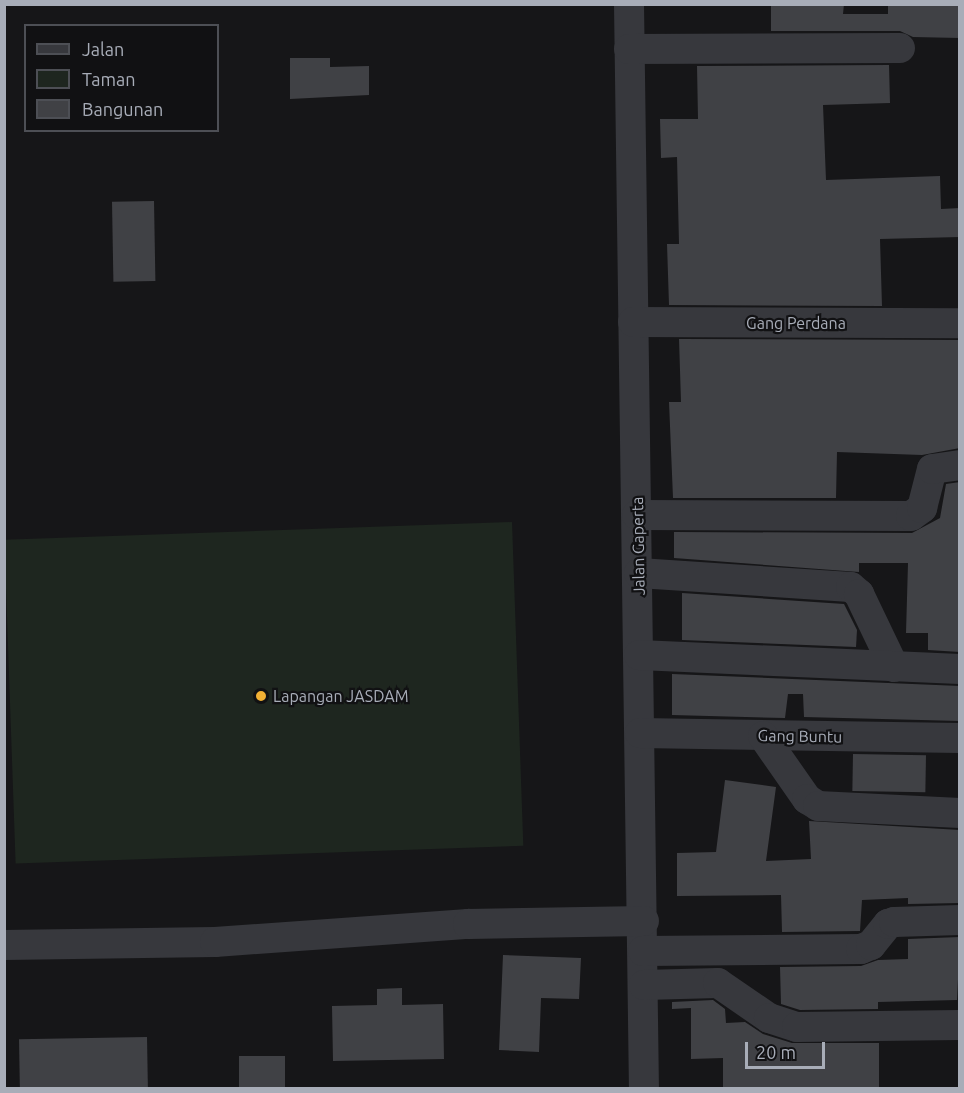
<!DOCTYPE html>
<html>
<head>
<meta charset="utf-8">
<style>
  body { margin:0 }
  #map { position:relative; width:964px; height:1093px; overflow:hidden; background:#161618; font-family:Ubuntu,sans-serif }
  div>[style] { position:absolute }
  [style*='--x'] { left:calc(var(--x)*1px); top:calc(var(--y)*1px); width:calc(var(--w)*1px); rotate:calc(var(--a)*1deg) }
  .green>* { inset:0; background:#1e261f; transform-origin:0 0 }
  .building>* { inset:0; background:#404145; transform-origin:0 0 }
  .minor>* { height:30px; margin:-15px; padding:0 15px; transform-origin:15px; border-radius:15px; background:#37383d }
  .dots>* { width:16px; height:16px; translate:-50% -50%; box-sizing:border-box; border:3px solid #111113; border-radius:50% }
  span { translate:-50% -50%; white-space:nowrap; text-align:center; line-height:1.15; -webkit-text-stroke:4.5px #111113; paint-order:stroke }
  .street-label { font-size:16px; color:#a8adb8 }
  .poi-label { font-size:16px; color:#a8adb8 }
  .left { translate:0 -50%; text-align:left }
  .frame { position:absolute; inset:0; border:6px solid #a8adb8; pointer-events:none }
  .legend { position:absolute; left:24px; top:24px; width:195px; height:108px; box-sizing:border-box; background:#111113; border:2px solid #4d4f55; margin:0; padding:8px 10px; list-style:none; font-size:18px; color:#a8adb8 }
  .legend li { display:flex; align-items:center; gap:12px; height:30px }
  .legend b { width:30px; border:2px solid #4d4f55 }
  .scale { position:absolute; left:745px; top:1042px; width:80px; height:27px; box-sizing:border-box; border:3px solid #a8adb8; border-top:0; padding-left:8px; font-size:18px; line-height:21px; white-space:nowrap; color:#a8adb8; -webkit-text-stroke:4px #111113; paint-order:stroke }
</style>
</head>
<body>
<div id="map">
  <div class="green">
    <div style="left:512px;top:522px;width:324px;height:508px;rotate:88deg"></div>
  </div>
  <div class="building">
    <div style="clip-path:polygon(771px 4px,844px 4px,843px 14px,888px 14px,888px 4px,960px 4px,960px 38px,913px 37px,900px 31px,771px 31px)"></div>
    <div style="clip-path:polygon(290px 58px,330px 58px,330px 67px,369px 66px,369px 95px,290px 99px)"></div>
    <div style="clip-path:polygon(889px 65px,890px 103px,823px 105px,826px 180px,940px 176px,941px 209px,960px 208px,960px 237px,880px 239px,882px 306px,669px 305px,667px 244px,679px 244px,677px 157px,661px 158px,660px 119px,698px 119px,697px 66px)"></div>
    <div style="left:154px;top:201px;width:80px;height:42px;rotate:89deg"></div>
    <div style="clip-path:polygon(679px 339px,960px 340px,960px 448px,922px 455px,837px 452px,836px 498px,673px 498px,669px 402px,681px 402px)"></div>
    <div style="clip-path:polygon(960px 482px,960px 652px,928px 650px,928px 633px,906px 633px,908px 563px,859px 563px,859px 572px,674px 558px,674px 532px,912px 533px,940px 518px,946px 484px)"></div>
    <div style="clip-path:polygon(682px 593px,844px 604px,857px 630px,856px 647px,682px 640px)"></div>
    <div style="clip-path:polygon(672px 674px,960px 686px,960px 721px,804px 717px,803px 694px,788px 694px,785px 718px,672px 715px)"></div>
    <div style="left:853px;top:754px;width:73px;height:37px;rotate:1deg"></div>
    <div style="clip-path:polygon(725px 780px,776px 787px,766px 861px,811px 859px,809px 821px,960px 830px,960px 903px,908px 904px,908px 898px,862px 900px,860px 931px,782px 932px,781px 895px,677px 896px,677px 853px,716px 852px)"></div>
    <div style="clip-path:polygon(960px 937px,957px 1000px,878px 1002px,878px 1009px,800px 1010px,781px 1004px,780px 967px,861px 966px,878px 960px,908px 959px,908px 939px)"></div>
    <div style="clip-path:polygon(503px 955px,581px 958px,579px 999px,541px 998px,539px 1052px,499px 1050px)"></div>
    <div style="clip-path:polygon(402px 988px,402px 1005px,443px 1004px,444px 1059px,333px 1061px,332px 1006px,377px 1005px,377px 989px)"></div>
    <div style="clip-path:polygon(713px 1000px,725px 1009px,726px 1023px,745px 1022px,763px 1034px,792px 1043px,879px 1043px,879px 1089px,723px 1089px,723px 1058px,691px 1059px,691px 1008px,672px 1009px,672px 1002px)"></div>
    <div style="left:147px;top:1037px;width:52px;height:128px;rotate:89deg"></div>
    <div style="left:239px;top:1056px;width:46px;height:33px"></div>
  </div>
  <div class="minor">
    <div style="--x:629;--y:4;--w:1084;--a:89.21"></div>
    <div style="--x:629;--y:49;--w:271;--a:-0.2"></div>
    <div style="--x:633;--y:322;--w:327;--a:0.2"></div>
    <div style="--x:637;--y:515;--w:274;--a:0.2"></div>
    <div style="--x:911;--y:516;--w:14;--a:-36"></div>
    <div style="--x:922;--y:508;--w:40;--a:-75.6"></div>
    <div style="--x:932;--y:469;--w:28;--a:-8"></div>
    <div style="--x:639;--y:573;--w:212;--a:3.8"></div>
    <div style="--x:851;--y:587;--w:11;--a:41"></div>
    <div style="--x:859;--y:594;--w:81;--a:64.4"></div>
    <div style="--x:639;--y:655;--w:321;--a:2.5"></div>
    <div style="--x:640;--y:733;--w:320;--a:0.9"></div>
    <div style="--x:763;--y:736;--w:77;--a:55.1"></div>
    <div style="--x:807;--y:799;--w:13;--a:32"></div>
    <div style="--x:818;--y:806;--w:142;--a:2.8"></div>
    <div style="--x:4;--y:945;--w:211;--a:-0.8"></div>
    <div style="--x:215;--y:942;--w:254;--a:-4.1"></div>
    <div style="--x:468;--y:924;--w:176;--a:-1"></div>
    <div style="--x:643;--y:951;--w:218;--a:-0.5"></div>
    <div style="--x:861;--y:949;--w:11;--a:-22"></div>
    <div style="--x:871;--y:945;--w:27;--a:-51"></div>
    <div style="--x:888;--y:924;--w:6;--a:-18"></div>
    <div style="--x:894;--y:922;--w:66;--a:-1.7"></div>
    <div style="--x:644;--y:985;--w:74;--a:-1.5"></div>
    <div style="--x:718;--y:983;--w:62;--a:34.5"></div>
    <div style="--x:769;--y:1018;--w:29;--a:18"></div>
    <div style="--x:797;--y:1027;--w:163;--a:-0.7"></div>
  </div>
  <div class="dots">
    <div style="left:261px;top:696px;background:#f2b134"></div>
  </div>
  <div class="street-label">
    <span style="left:796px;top:323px">Gang Perdana</span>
    <span style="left:638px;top:546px;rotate:-91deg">Jalan Gaperta</span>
    <span style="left:800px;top:736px;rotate:1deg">Gang Buntu</span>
  </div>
  <div class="poi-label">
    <span class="left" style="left:273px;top:696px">Lapangan JASDAM</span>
  </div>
  <div class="frame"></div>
  <ul class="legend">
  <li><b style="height:8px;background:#37383d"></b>Jalan</li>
  <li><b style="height:16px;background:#1e261f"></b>Taman</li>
  <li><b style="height:16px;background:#404145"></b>Bangunan</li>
  </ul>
  <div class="scale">20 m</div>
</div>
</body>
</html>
